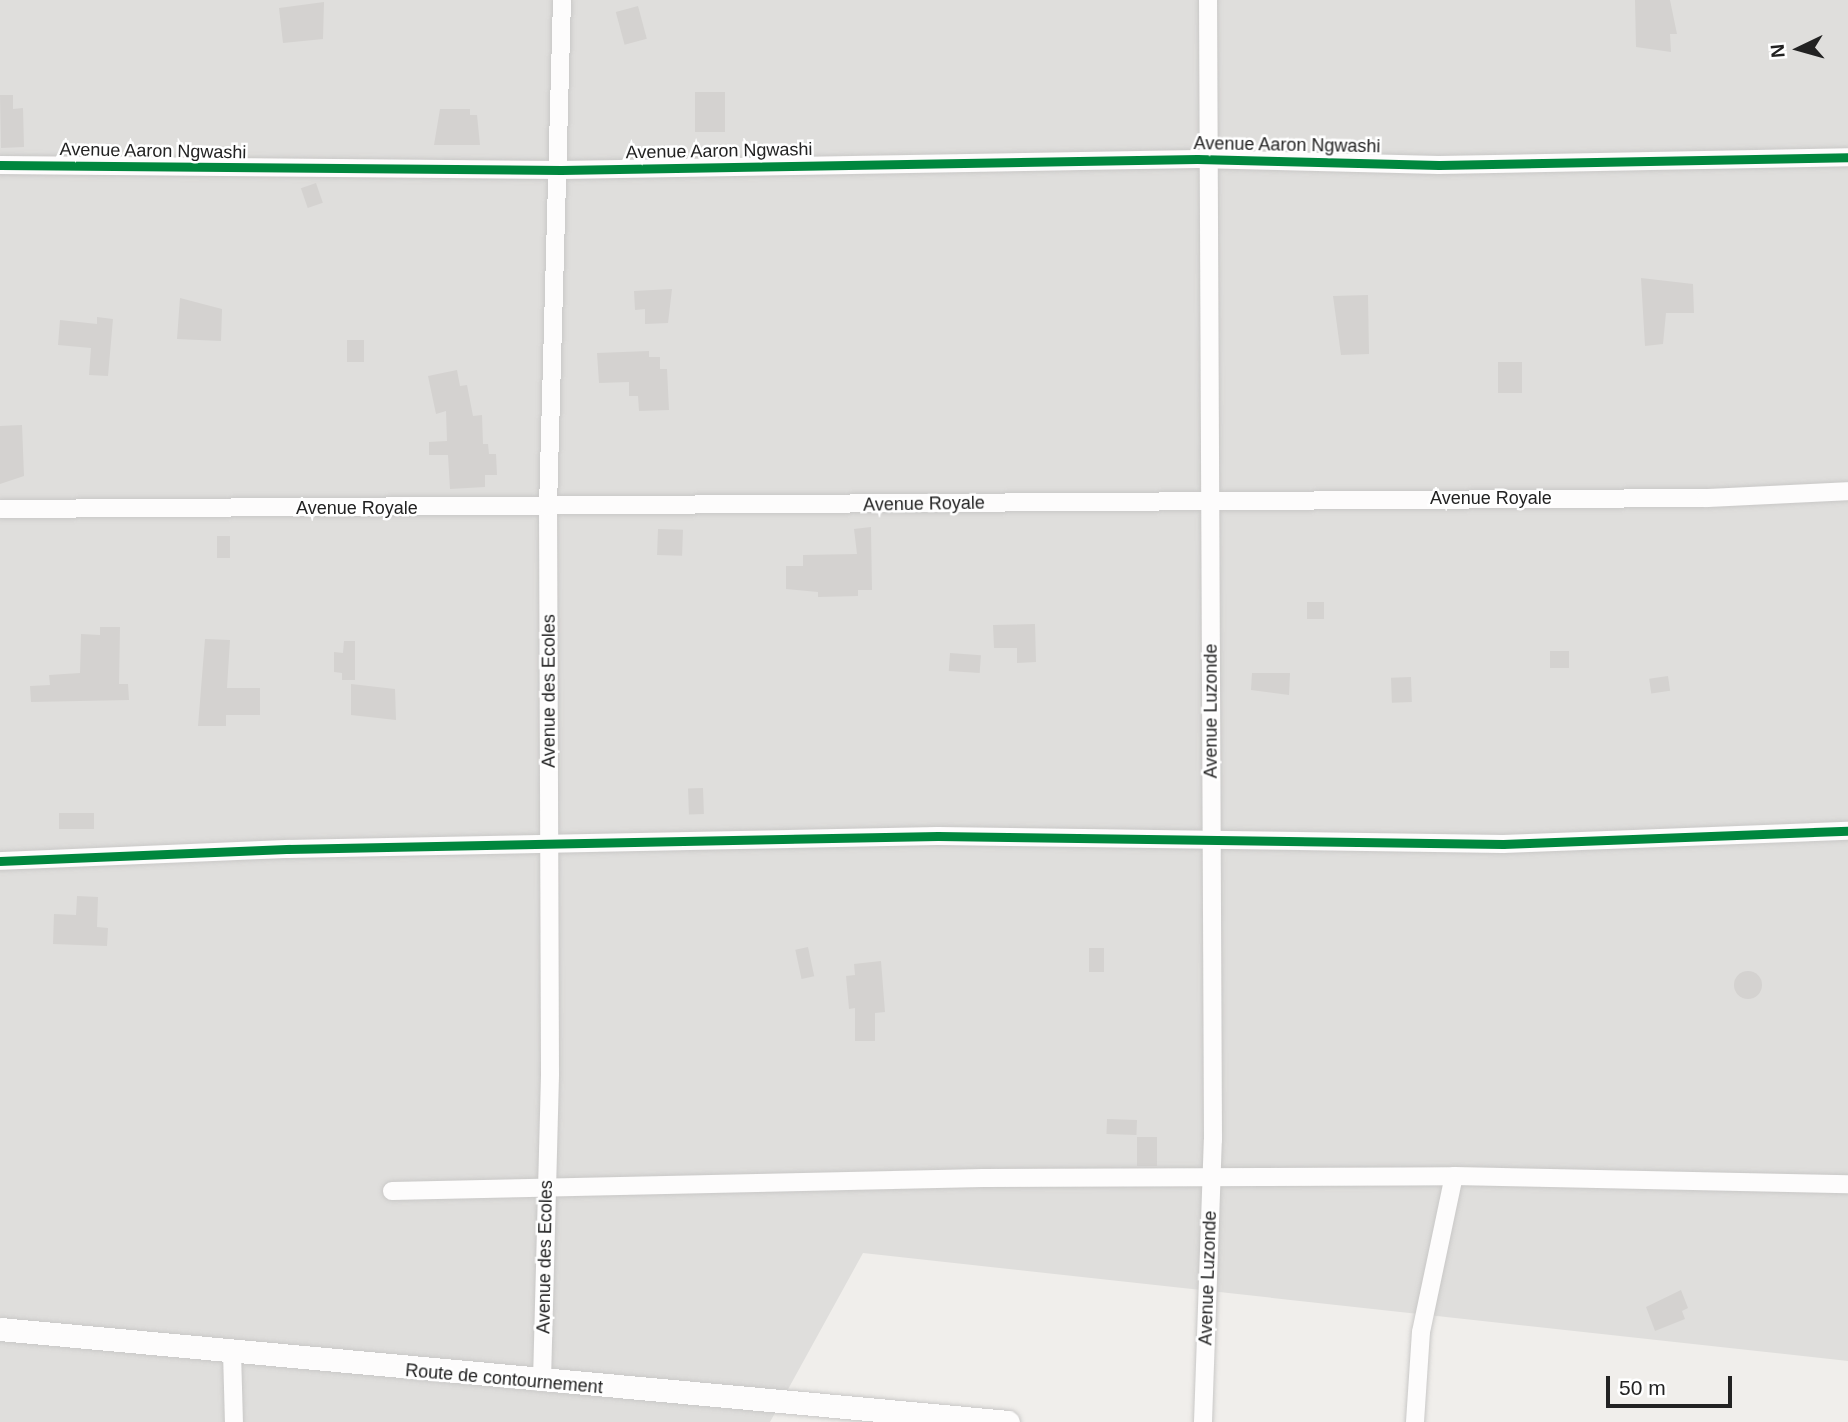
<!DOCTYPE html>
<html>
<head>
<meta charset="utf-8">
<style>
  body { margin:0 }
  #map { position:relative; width:1848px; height:1422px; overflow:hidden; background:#f0eeeb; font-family:Arial,sans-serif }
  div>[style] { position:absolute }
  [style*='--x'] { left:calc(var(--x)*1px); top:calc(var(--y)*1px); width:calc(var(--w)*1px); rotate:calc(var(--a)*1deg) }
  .residential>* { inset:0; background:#dfdedc }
  .building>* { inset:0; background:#d4d2d0; transform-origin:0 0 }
  .round { border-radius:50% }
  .roads { filter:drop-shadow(0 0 2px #c9c8c7) drop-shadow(0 0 2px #c9c8c7) }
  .minor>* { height:18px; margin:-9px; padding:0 9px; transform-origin:9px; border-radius:9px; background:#fdfcfc }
  .tertiary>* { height:23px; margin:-11.5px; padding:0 11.5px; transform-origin:11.5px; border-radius:11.5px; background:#fdfcfc }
  .cycleway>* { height:9px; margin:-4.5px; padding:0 4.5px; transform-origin:4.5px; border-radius:4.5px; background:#00873e }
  span { translate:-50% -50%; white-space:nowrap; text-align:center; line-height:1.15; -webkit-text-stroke:5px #fff; paint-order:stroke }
  .street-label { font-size:18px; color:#222 }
  .north { position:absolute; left:1764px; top:14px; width:70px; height:70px; -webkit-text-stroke:5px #fff; paint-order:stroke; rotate:265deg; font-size:19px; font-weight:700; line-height:28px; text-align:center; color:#222 }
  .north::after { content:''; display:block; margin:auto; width:24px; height:32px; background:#222; clip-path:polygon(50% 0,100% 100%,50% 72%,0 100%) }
  .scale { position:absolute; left:1606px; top:1376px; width:126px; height:32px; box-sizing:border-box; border:4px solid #222; border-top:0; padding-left:9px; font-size:21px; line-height:24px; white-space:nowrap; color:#222; -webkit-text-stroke:5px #fff; paint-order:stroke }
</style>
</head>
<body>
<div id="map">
  <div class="residential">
    <div style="clip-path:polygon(0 0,1848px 0,1848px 1361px,863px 1253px,770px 1422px,0 1422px)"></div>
  </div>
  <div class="building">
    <div style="clip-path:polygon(1635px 0,1670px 0,1677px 34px,1670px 34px,1671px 52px,1636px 47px)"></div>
    <div style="clip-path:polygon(324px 2px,323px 39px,283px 43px,279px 8px)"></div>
    <div style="left:638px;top:6px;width:34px;height:23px;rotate:75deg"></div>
    <div style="left:695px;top:92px;width:30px;height:40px"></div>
    <div style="clip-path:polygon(0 95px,13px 95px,13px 109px,23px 108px,24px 147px,1px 148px)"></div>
    <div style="clip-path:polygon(440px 109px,470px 109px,470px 115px,477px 115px,480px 145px,434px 145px)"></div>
    <div style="left:316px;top:183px;width:21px;height:16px;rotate:71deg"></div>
    <div style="clip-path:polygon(1641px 278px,1693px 284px,1694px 313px,1666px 313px,1663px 344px,1645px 346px)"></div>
    <div style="clip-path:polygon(672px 289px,668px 323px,645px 324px,645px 309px,635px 310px,634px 291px)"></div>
    <div style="clip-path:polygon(1368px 295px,1369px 354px,1341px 355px,1333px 296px)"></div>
    <div style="clip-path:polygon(180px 298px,222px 309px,221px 341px,177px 339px)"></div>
    <div style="clip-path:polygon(97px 317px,113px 319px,108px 376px,89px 375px,91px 348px,58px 345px,60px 320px,97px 324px)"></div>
    <div style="left:347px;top:340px;width:17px;height:22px"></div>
    <div style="clip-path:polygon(649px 351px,649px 357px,660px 357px,660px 369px,667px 369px,669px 410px,639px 411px,638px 396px,629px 396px,629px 382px,599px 383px,597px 353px)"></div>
    <div style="left:1522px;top:362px;width:31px;height:24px;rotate:90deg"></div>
    <div style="clip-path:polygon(457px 370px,460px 386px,467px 385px,473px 416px,482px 415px,483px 444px,488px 444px,489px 454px,496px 454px,497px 475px,485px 475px,485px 487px,450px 489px,448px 455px,429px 455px,429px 442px,447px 441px,446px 411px,436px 414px,428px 376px)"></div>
    <div style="clip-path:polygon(22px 425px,24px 476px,0 484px,0 426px)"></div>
    <div style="clip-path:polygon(871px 527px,872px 590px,858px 590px,858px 596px,818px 597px,818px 592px,786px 589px,786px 566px,803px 566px,803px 555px,857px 554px,854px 529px)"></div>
    <div style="left:658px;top:529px;width:25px;height:26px;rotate:2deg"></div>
    <div style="left:217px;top:536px;width:13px;height:22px"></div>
    <div style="left:1307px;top:602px;width:17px;height:17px"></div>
    <div style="clip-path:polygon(1035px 624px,1036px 662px,1017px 663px,1017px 648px,994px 648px,993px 625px)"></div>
    <div style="clip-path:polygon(100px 627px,120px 627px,119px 684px,128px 684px,129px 700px,31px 702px,30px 686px,50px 685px,49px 675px,80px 673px,81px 634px,100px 635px)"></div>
    <div style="clip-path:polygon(205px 639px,230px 640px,227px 688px,260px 688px,260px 715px,226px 715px,226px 726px,198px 726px)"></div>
    <div style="clip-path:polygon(344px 641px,355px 641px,355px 680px,342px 680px,342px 673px,334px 672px,334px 652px,343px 653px)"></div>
    <div style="left:1550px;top:651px;width:19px;height:17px"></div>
    <div style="left:950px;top:653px;width:31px;height:18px;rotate:4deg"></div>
    <div style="clip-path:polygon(1252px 673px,1290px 673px,1289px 695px,1251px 690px)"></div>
    <div style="left:1668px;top:676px;width:15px;height:19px;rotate:82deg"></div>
    <div style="left:1411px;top:677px;width:25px;height:20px;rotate:88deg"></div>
    <div style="clip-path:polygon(351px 684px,395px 689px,396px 720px,351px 715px)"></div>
    <div style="left:703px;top:788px;width:26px;height:15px;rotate:88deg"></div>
    <div style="left:94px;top:813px;width:16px;height:35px;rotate:90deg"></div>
    <div style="clip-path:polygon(77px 896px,98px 897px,97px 927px,108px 928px,107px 946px,53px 944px,54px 914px,76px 915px)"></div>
    <div style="left:808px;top:947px;width:30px;height:13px;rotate:78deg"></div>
    <div style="left:1089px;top:948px;width:15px;height:24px"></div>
    <div style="clip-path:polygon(881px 961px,885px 1012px,875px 1013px,875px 1041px,855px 1041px,855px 1008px,849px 1009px,846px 976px,855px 975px,854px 964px)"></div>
    <div class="round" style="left:1734px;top:971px;width:28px;height:28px"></div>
    <div style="left:1107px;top:1119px;width:30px;height:15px;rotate:2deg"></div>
    <div style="left:1137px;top:1137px;width:20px;height:29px"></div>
    <div style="clip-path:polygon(1681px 1290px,1688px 1308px,1682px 1311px,1685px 1319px,1655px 1331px,1646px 1307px)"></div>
  </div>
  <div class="roads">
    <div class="minor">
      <div style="--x:0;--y:165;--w:561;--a:0.51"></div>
      <div style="--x:561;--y:170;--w:636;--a:-0.99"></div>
      <div style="--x:1197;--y:159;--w:242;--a:1.4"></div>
      <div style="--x:1439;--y:165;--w:409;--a:-1.1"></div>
      <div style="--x:0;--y:509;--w:1707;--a:-0.37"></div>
      <div style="--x:1707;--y:498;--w:141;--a:-2.8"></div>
      <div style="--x:0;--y:861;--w:288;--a:-2.4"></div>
      <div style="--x:288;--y:849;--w:650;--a:-1.15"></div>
      <div style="--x:938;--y:836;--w:565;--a:0.81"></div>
      <div style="--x:1503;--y:844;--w:345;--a:-2.2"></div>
      <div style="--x:392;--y:1191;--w:591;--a:-1.26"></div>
      <div style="--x:983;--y:1178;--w:471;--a:-0.2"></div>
      <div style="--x:1454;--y:1176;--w:394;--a:1.2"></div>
      <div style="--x:232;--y:1352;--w:70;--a:88.4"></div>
      <div style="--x:542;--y:1381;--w:307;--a:-88.5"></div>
      <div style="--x:550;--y:1074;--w:567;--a:-90.2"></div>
      <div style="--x:548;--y:507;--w:507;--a:-88.42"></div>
      <div style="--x:1203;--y:1422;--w:282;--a:-88"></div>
      <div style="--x:1213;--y:1140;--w:1140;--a:-90.25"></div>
      <div style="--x:1415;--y:1422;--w:90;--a:-86.2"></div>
      <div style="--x:1421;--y:1332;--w:159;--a:-78.1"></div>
    </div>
    <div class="tertiary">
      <div style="--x:0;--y:1329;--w:1012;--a:5.27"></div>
    </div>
  </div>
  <div class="cycleway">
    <div style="--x:0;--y:165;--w:561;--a:0.51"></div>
    <div style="--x:561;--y:170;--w:636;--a:-0.99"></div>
    <div style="--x:1197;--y:159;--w:242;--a:1.4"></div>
    <div style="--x:1439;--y:165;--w:409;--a:-1.1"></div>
    <div style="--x:0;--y:861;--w:288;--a:-2.4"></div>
    <div style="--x:288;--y:849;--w:650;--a:-1.15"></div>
    <div style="--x:938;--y:836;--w:565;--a:0.81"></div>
    <div style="--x:1503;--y:844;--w:345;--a:-2.2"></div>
  </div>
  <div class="street-label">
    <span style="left:1287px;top:145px;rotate:1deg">Avenue Aaron Ngwashi</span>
    <span style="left:153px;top:151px;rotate:1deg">Avenue Aaron Ngwashi</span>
    <span style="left:719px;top:151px;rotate:-1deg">Avenue Aaron Ngwashi</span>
    <span style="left:1491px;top:498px">Avenue Royale</span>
    <span style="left:924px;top:504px;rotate:-1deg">Avenue Royale</span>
    <span style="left:357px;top:508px">Avenue Royale</span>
    <span style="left:549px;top:691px;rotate:-90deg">Avenue des Ecoles</span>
    <span style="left:1211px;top:711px;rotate:-90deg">Avenue Luzonde</span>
    <span style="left:545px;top:1257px;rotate:-89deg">Avenue des Ecoles</span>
    <span style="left:1208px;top:1278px;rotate:-88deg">Avenue Luzonde</span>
    <span style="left:504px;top:1379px;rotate:5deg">Route de contournement</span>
  </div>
  <div class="north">N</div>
  <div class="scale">50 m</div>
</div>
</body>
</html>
